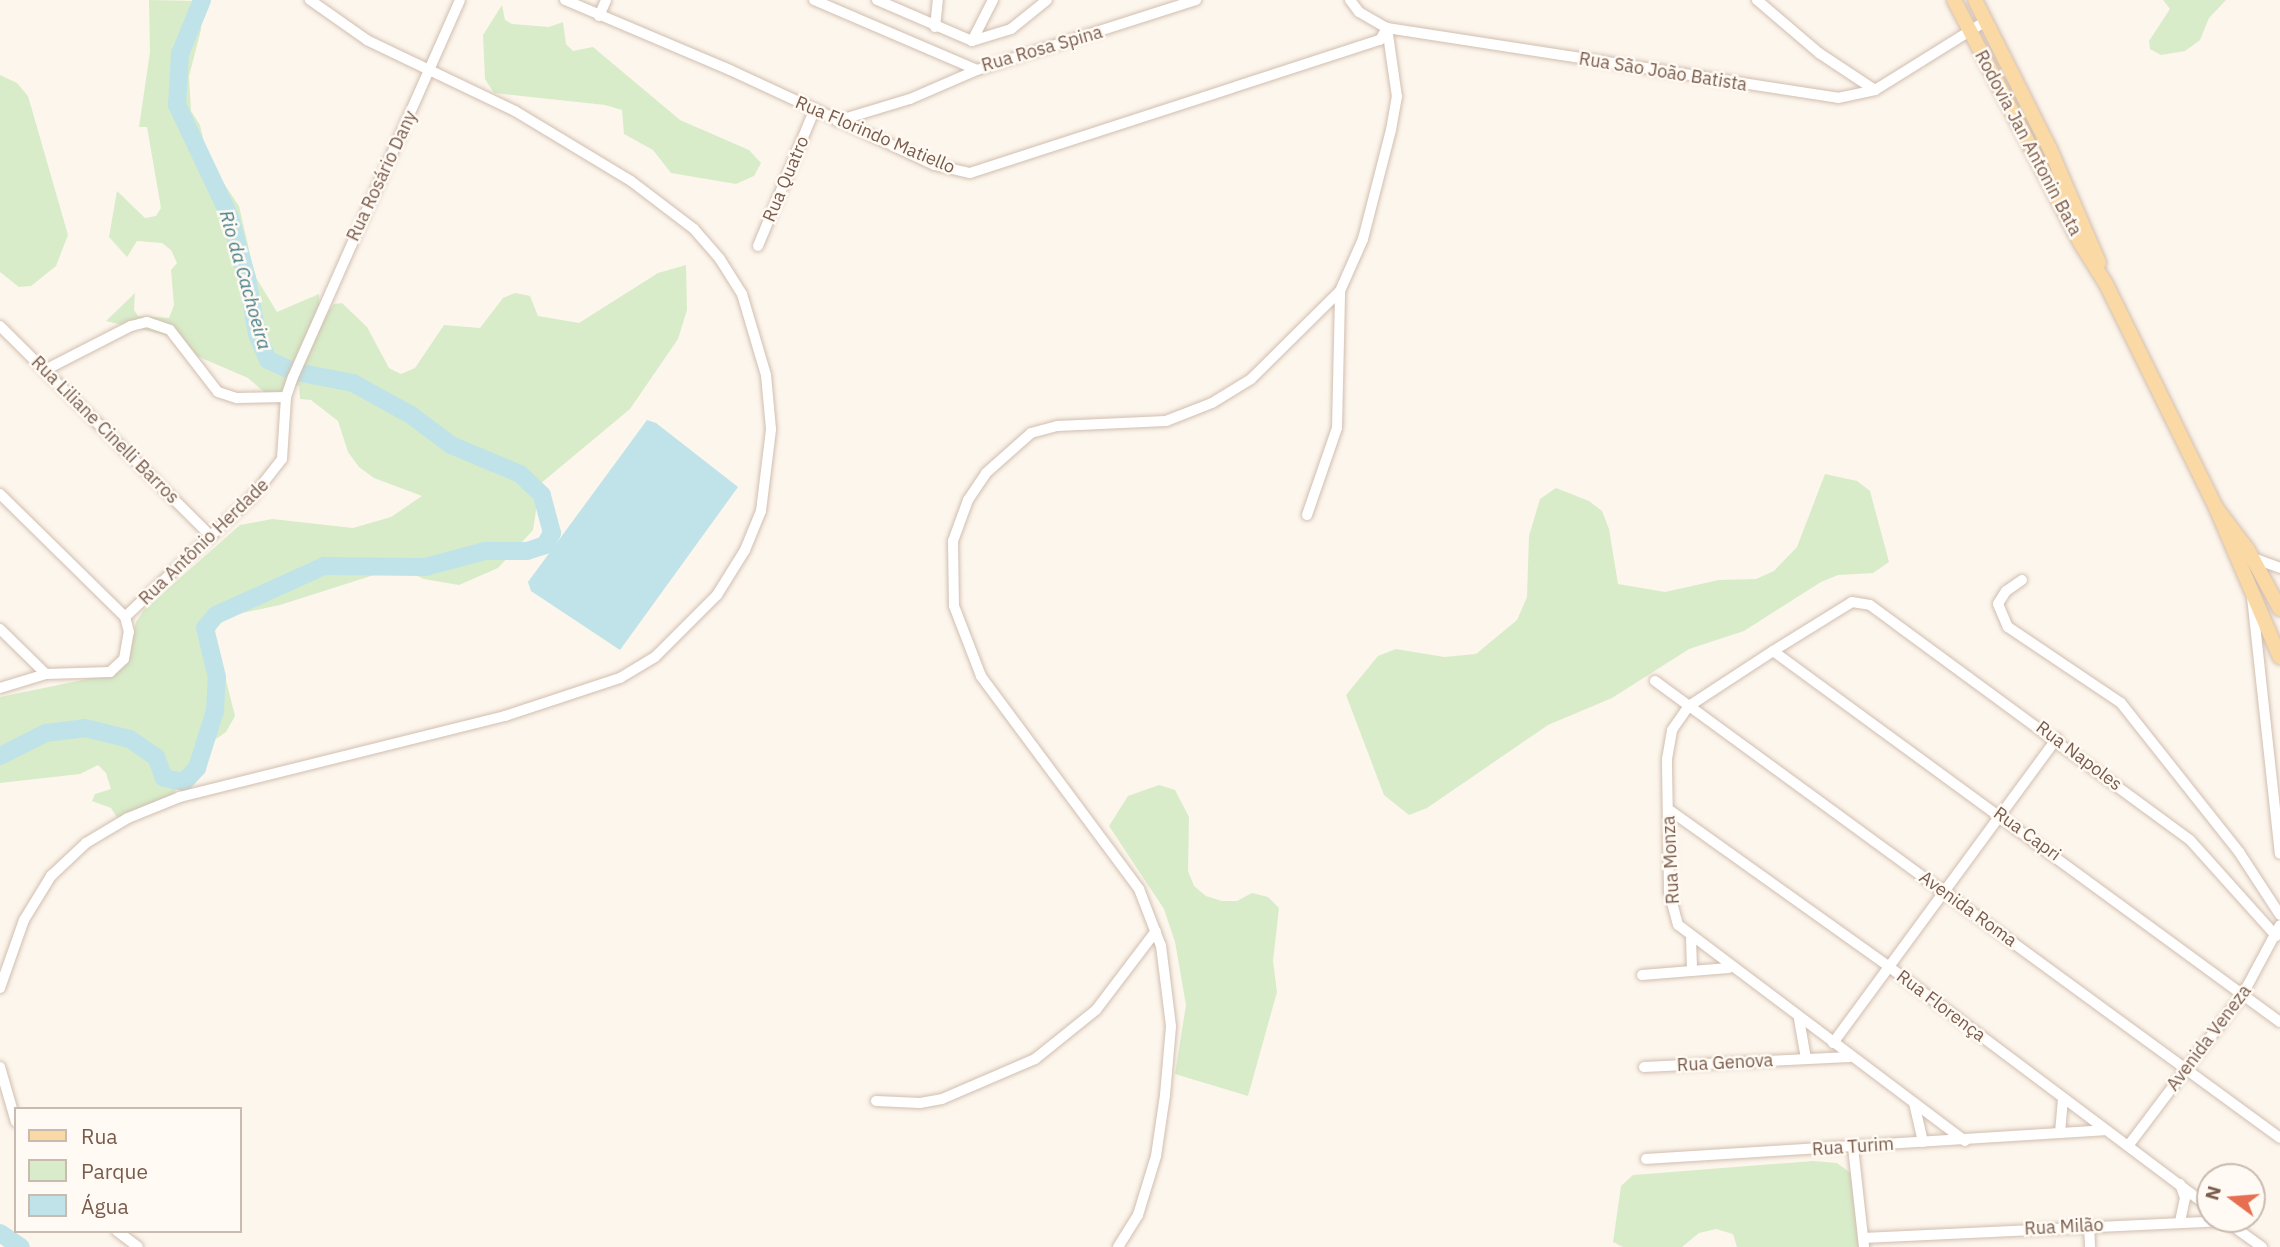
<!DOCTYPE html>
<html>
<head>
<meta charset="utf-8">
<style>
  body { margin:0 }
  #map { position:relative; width:2280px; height:1247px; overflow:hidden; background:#fdf6ec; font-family:"IBM Plex Sans",sans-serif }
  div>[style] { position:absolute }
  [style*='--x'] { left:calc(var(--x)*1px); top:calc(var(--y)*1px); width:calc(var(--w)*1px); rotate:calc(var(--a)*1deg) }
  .green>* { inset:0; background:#d8ecc9 }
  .water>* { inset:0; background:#bfe3e8 }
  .river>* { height:18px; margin:-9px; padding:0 9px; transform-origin:9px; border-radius:9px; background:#bfe3e8 }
  .roads { filter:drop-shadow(0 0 2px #d1beb0) drop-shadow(0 0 2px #d1beb0) }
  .minor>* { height:10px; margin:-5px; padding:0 5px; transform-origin:5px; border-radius:5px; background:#fff }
  .primary>* { height:14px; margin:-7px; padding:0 7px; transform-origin:7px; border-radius:7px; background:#fbd9a5 }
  span { translate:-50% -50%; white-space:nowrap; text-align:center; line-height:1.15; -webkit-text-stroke:5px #fffaf3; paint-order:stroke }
  .street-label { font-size:18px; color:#7a5c4d }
  .water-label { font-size:19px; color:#437c86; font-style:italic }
  .legend { position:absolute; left:14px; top:1107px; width:228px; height:126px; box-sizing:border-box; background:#fffaf3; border:2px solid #cabbb1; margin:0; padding:9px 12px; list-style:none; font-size:21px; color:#7a5c4d }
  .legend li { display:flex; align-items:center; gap:14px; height:35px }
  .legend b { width:35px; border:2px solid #cabbb1 }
  .north { position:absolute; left:2196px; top:1163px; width:70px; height:70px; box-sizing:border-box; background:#fffaf3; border:2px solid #cabbb1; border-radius:50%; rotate:286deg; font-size:19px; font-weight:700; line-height:28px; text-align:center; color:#7a5c4d }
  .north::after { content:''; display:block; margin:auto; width:24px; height:32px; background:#e76f51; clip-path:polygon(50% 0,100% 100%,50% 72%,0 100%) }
</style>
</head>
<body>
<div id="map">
  <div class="green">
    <div style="clip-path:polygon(149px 0,199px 1px,201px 30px,189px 76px,191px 111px,200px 125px,208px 160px,239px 206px,255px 276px,277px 312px,319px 294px,320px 323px,334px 304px,342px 303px,367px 327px,389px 368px,401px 374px,415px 368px,444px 325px,480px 328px,503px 298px,515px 293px,530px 296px,538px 316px,579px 323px,658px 273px,686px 265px,687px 310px,678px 339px,630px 409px,540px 484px,533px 530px,498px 568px,459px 585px,424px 579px,399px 567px,280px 605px,223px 617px,214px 633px,235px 716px,226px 732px,210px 743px,200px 769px,181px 782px,168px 802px,118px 819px,111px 808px,92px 801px,95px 794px,111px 789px,106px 773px,98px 765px,80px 774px,0 783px,0 697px,102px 676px,128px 657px,136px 622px,144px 610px,240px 525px,272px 519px,353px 528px,391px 517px,422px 496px,374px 478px,359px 467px,348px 452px,338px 421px,311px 400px,300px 399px,299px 385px,272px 399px,248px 378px,183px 350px,169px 336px,106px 321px,135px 293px,134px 310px,138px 316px,169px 318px,174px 305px,171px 270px,177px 263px,171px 250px,162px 243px,137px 241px,127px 257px,109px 237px,117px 191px,145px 218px,156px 216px,161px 208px,147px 127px,139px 127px,150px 52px)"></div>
    <div style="clip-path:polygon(2163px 0,2226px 0,2209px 18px,2200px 40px,2185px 51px,2161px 55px,2150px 49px,2149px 41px,2170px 9px)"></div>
    <div style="clip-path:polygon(502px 5px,505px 20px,512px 24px,549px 27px,563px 22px,566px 44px,573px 51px,593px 47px,680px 120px,749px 150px,761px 163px,754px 176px,736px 184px,671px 173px,653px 150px,624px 134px,622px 110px,605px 105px,494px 93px,485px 79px,483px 35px)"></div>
    <div style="clip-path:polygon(0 75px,17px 83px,28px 96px,68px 235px,56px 266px,31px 286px,19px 287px,0 272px)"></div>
    <div style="clip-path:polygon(1825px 474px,1857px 481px,1870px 491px,1889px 562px,1873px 573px,1838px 575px,1821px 582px,1744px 631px,1689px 649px,1612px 698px,1548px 725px,1427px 808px,1409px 815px,1384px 795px,1346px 695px,1378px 656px,1396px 649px,1444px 657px,1476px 654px,1517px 620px,1527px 597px,1529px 536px,1540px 499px,1556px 488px,1589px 501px,1602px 511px,1609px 529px,1618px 584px,1665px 592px,1719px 580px,1756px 579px,1774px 571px,1797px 547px)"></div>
    <div style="clip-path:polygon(1159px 785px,1175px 790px,1189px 817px,1188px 871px,1194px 886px,1206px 896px,1222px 901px,1237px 901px,1252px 893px,1268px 897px,1279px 908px,1273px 961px,1277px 992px,1248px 1096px,1175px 1074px,1186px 1005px,1175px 942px,1164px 909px,1109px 826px,1128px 796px)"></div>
    <div style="clip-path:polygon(1813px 1161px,1837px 1163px,1852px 1174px,1866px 1221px,1860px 1247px,1737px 1247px,1733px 1234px,1716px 1229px,1699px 1233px,1682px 1247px,1623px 1247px,1613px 1242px,1621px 1186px,1633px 1175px)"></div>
  </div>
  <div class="water">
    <div style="clip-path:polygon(647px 420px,656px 423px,738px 487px,620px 650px,531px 591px,528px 582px)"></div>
  </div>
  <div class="river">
    <div style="--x:0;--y:756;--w:51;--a:-26.6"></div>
    <div style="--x:46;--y:733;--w:39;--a:-7"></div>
    <div style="--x:85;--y:728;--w:46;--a:13.7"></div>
    <div style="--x:130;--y:739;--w:32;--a:35"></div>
    <div style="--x:156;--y:757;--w:22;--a:69"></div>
    <div style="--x:164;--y:778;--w:20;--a:11"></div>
    <div style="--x:184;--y:782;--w:19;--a:-47"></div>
    <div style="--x:197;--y:768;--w:60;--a:-72.5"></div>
    <div style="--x:215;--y:711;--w:34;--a:-87"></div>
    <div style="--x:217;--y:677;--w:50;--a:-103.8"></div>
    <div style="--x:205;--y:628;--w:17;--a:-50"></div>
    <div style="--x:216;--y:615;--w:119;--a:-24.4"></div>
    <div style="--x:324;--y:566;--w:101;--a:0.6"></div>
    <div style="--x:425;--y:567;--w:62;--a:-14.9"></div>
    <div style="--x:485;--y:551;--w:42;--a:0"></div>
    <div style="--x:527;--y:551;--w:19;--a:-18"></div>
    <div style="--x:545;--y:545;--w:14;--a:-60"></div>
    <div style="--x:552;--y:533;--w:39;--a:-105"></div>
    <div style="--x:542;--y:495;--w:30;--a:-136"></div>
    <div style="--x:520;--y:474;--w:75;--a:-157.2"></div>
    <div style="--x:451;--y:445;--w:50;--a:-143.1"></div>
    <div style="--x:411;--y:415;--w:66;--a:-151.1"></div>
    <div style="--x:353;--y:383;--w:62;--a:-168.9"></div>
    <div style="--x:292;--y:371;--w:26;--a:-155"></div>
    <div style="--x:268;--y:360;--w:28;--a:-113"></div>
    <div style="--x:257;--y:334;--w:57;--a:-100.1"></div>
    <div style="--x:247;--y:278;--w:63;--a:-105.6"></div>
    <div style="--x:230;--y:217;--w:124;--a:-115.3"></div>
    <div style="--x:177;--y:105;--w:51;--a:-86.6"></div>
    <div style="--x:180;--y:54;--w:58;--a:-67.8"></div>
    <div style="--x:0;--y:1233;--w:25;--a:34"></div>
  </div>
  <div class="roads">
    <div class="minor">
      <div style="--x:565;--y:0;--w:179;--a:23"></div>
      <div style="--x:730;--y:70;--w:226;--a:24.9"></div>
      <div style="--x:935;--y:165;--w:36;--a:13"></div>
      <div style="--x:970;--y:173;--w:431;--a:-18"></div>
      <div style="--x:1380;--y:40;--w:14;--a:-60"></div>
      <div style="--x:814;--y:0;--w:177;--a:23.2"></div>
      <div style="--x:977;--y:70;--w:230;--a:-17.7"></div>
      <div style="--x:877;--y:0;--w:103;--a:23.3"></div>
      <div style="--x:972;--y:41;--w:41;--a:-17.1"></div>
      <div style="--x:1011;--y:29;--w:46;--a:-38.9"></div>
      <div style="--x:1350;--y:0;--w:15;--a:53"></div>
      <div style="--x:1359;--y:12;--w:32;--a:30"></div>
      <div style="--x:1387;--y:28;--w:456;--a:8.8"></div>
      <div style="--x:1838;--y:98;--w:38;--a:-12"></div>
      <div style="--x:1875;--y:90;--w:131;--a:-31.9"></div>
      <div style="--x:1757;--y:0;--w:82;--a:40.5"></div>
      <div style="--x:1819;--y:53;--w:67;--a:33.5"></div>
      <div style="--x:599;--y:16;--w:17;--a:-66"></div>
      <div style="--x:935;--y:27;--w:27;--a:-84"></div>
      <div style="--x:972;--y:41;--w:46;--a:-62.9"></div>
      <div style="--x:837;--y:121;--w:76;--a:-16.8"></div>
      <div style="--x:910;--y:99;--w:73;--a:-23.4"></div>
      <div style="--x:758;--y:246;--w:146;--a:-67.5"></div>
      <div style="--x:0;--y:326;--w:295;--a:44.9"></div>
      <div style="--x:45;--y:370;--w:97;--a:-27.1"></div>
      <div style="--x:131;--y:326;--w:16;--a:-14"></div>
      <div style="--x:147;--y:322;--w:24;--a:19"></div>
      <div style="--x:170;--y:330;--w:78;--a:52.3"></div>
      <div style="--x:218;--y:392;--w:20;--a:18"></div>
      <div style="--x:237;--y:398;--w:49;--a:-1.2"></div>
      <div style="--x:0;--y:494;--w:175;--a:44.5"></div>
      <div style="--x:1307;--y:515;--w:92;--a:-71"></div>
      <div style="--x:1337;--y:428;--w:137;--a:-88.7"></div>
      <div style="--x:2253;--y:558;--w:29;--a:20"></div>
      <div style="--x:2022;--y:580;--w:19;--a:145"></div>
      <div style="--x:2006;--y:591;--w:15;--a:122"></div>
      <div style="--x:1998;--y:604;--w:25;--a:67"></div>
      <div style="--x:2008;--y:627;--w:136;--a:33.9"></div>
      <div style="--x:2121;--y:703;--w:190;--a:51.6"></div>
      <div style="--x:2239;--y:852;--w:75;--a:56.9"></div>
      <div style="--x:2252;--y:597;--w:258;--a:83.8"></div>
      <div style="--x:125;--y:617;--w:176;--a:-43.4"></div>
      <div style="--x:253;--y:496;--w:47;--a:-51.9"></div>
      <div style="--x:282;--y:459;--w:62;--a:-86.3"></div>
      <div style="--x:286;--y:397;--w:21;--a:-71"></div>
      <div style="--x:293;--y:377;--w:412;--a:-66.1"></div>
      <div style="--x:0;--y:629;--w:64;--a:44.4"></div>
      <div style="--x:1773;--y:651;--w:628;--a:36.2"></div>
      <div style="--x:1655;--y:681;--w:774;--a:36.17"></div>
      <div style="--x:0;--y:688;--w:48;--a:-16.9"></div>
      <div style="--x:46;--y:674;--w:64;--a:-1.8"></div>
      <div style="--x:110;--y:672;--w:19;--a:-43"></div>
      <div style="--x:124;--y:659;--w:27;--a:-80"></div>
      <div style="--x:129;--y:632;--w:16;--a:-105"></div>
      <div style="--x:1668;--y:809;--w:270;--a:35.5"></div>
      <div style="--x:1888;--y:966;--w:403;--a:36.9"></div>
      <div style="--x:1691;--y:939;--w:32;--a:88"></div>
      <div style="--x:1642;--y:975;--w:87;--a:-4.6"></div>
      <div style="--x:0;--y:988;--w:72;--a:-70.6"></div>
      <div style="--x:24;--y:920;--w:52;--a:-58.5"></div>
      <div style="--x:51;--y:876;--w:48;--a:-43.3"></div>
      <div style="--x:86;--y:843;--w:49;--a:-30.8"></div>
      <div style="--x:128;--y:818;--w:56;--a:-22"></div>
      <div style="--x:180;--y:797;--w:335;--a:-14"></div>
      <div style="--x:505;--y:716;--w:121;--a:-18.3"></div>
      <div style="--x:620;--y:678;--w:41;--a:-31"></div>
      <div style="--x:655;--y:657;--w:88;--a:-45"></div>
      <div style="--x:717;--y:595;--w:53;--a:-58.1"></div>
      <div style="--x:745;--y:550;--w:42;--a:-67.7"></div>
      <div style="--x:761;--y:511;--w:83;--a:-83"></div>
      <div style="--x:771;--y:429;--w:54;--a:-95.3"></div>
      <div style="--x:766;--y:375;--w:84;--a:-106.5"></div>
      <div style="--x:742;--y:294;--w:41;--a:-122.2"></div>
      <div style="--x:720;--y:259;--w:40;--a:-131"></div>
      <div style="--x:694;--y:229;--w:79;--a:-142.7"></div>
      <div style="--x:631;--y:181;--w:135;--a:-148.9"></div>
      <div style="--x:515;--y:111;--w:164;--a:-154.4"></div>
      <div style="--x:367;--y:40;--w:70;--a:-144.9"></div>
      <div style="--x:1799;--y:1019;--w:40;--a:80"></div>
      <div style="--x:1833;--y:1043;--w:378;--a:-53.7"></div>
      <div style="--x:0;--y:1067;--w:57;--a:73.8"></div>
      <div style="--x:1644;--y:1067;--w:206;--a:-2.8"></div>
      <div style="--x:876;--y:1101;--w:44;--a:2.6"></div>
      <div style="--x:920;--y:1103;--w:22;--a:-10"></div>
      <div style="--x:942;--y:1099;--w:101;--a:-23.3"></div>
      <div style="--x:1035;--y:1059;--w:78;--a:-38.8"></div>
      <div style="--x:1096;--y:1010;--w:99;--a:-52.8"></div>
      <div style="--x:1914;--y:1103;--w:40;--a:77"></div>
      <div style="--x:2060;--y:1133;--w:33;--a:-85"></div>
      <div style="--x:1965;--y:1141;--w:359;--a:-143"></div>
      <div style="--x:1678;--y:925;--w:34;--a:-105"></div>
      <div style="--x:1669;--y:892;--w:133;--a:-90.9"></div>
      <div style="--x:1667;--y:759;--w:29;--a:-80"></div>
      <div style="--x:1672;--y:730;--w:29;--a:-55"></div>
      <div style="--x:1689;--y:706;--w:100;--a:-33.2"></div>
      <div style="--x:1773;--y:651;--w:93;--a:-31.8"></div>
      <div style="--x:1852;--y:602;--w:18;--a:9"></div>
      <div style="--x:1870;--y:605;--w:397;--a:36.3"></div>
      <div style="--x:2190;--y:840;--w:129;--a:48.1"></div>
      <div style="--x:2128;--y:1146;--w:191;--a:-52.9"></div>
      <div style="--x:2243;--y:994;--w:78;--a:-61.8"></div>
      <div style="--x:1853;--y:1147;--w:101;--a:83.7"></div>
      <div style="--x:1646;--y:1159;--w:458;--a:-3.6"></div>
      <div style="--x:2180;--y:1184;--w:15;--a:70"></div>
      <div style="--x:2185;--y:1198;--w:24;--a:102"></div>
      <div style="--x:2223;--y:1219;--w:48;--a:35.7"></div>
      <div style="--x:2089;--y:1226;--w:21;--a:87"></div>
      <div style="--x:117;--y:1231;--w:26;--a:37"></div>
      <div style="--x:1863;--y:1238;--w:363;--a:-2.7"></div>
      <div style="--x:1118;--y:1247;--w:38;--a:-58"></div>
      <div style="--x:1138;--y:1215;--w:62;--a:-73"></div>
      <div style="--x:1156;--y:1156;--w:62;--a:-81.6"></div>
      <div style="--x:1165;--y:1095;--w:69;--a:-85"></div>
      <div style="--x:1171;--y:1026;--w:81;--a:-97.1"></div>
      <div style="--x:1161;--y:946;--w:61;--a:-111.1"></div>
      <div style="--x:1139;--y:889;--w:265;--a:-126.6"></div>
      <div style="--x:981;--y:676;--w:75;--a:-111.1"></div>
      <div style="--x:954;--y:606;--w:65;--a:-90.9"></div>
      <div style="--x:953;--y:541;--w:44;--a:-69.9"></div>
      <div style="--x:968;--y:500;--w:32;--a:-56"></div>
      <div style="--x:986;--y:473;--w:60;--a:-41.6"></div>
      <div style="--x:1031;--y:433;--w:27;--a:-15"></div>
      <div style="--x:1057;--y:426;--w:109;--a:-2.6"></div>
      <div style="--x:1166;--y:421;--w:49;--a:-21.4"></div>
      <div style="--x:1212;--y:403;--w:46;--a:-31.6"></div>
      <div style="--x:1251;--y:379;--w:125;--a:-44.7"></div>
      <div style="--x:1340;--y:291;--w:57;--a:-66.1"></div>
      <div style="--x:1363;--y:239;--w:113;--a:-75.6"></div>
      <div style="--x:1391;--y:130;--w:34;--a:-80"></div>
      <div style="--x:1397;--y:97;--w:70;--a:-98.2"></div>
    </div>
    <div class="primary">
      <div style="--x:1954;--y:0;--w:275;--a:62.5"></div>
      <div style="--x:2081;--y:244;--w:47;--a:58"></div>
      <div style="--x:2106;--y:284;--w:250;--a:63.8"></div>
      <div style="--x:2216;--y:508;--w:162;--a:66.8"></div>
      <div style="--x:1975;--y:0;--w:167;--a:63.3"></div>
      <div style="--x:2050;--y:149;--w:124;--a:66.7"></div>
      <div style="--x:2217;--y:509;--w:51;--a:52.9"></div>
      <div style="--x:2248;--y:550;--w:67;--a:61.5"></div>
    </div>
  </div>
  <div class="street-label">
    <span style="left:1042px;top:49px;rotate:-16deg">Rua Rosa Spina</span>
    <span style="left:1663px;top:72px;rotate:9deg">Rua São João Batista</span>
    <span style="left:875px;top:135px;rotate:23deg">Rua Florindo Matiello</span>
    <span style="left:2028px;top:143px;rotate:62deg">Rodovia Jan Antonin Bata</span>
    <span style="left:382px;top:176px;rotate:-65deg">Rua Rosário Dany</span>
    <span style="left:786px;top:179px;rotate:-67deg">Rua Quatro</span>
    <span style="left:105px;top:430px;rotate:45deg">Rua Liliane Cinelli Barros</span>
    <span style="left:204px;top:542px;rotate:-44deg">Rua Antônio Herdade</span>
    <span style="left:2079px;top:756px;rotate:37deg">Rua Napoles</span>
    <span style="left:2027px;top:834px;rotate:36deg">Rua Capri</span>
    <span style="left:1671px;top:860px;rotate:-93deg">Rua Monza</span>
    <span style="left:1968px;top:909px;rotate:36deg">Avenida Roma</span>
    <span style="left:1941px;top:1006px;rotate:37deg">Rua Florença</span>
    <span style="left:2209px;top:1038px;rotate:-53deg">Avenida Veneza</span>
    <span style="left:1725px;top:1063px;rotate:-3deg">Rua Genova</span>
    <span style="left:1853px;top:1147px;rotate:-4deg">Rua Turim</span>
    <span style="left:2064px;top:1227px;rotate:-3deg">Rua Milão</span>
  </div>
  <div class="water-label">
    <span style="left:245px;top:280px;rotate:74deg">Rio da Cachoeira</span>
  </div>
  <ul class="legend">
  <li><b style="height:9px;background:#fbd9a5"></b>Rua</li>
  <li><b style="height:19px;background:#d8ecc9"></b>Parque</li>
  <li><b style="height:19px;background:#bfe3e8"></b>Água</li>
  </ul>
  <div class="north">N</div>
</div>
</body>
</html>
